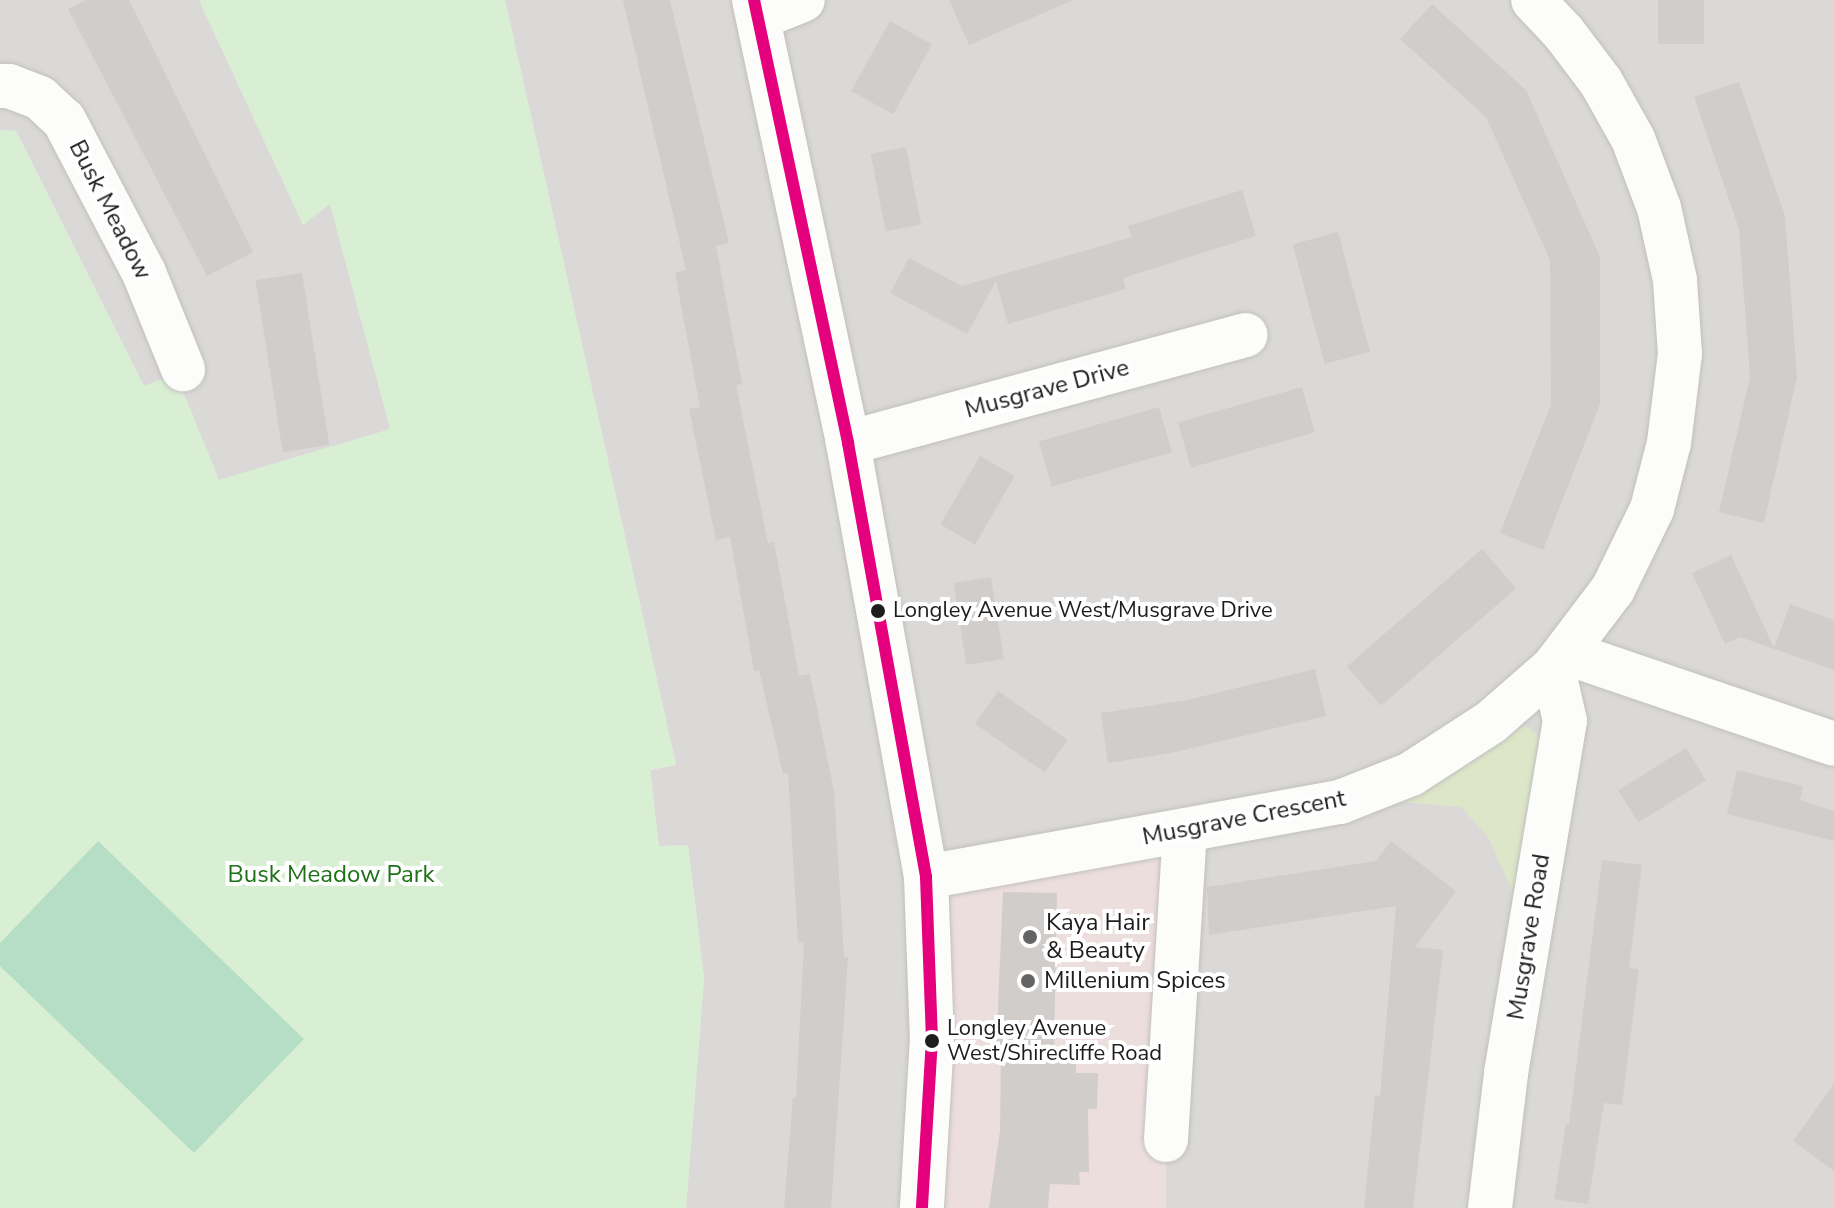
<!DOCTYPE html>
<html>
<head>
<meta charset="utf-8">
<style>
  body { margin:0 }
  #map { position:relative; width:1834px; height:1208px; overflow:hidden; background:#ece9e6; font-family:"Nunito Sans",sans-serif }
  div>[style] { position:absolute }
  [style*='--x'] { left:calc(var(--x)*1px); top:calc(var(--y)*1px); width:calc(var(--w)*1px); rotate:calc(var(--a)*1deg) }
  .residential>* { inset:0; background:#dbd9d8 }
  .commercial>* { inset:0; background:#eddede }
  .grass>* { inset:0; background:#dde6c8 }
  .park>* { inset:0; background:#d9efd4 }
  .pitch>* { inset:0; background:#b6dec6 }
  .building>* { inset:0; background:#d0cdcb; transform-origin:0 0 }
  .roads { filter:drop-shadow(0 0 2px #c1c0be) drop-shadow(0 0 2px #c1c0be) }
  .minor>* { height:44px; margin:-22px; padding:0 22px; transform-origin:22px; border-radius:22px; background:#fcfcfb }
  .bus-1>* { height:12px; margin:-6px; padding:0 6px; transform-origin:6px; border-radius:6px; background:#e5007d }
  .dots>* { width:22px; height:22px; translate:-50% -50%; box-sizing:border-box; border:4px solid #fff; border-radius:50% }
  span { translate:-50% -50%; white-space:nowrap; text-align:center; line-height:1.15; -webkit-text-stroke:8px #fff; paint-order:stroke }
  .bus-label { font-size:22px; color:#1d1d1d }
  .left { translate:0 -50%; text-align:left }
  .street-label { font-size:24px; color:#1d1d1d }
  .park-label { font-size:24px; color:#1d7116 }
  .poi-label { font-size:24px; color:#1d1d1d }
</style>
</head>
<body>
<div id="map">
  <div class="residential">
    <div style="clip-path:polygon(0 0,199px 0,303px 224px,330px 203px,391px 430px,219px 480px,176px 375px,144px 386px,16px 131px,0 130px)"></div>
    <div style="clip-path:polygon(505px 0,1834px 0,1834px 1208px,1166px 1208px,1166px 1139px,922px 1208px,686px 1208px,704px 978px,688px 846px,659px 847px,650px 770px,676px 765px)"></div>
  </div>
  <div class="commercial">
    <div style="clip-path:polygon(1185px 831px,1166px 1139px,1166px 1208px,922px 1208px,926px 877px)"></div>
  </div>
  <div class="grass">
    <div style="clip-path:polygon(1525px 725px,1542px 739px,1544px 759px,1513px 892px,1488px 837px,1461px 807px,1401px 802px)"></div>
  </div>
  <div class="park">
    <div style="clip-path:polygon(199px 0,505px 0,676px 765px,650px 770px,659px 846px,688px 845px,704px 978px,686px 1208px,0 1208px,0 130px,16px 131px,144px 386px,176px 374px,219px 480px,390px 429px,330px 204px,303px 225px)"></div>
  </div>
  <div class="pitch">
    <div style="clip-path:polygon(98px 841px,304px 1039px,194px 1153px,0 966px,0 943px)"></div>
  </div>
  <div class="building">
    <div style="clip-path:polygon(86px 0,129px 0,253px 252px,207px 276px,68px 9px)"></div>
    <div style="clip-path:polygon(623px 0,670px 0,729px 243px,716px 246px,742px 384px,736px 385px,768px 543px,774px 542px,799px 676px,810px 674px,834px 791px,844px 957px,848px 957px,831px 1208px,784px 1208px,793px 1098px,796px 1098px,804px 942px,798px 943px,788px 773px,783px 774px,759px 670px,754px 671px,730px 537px,716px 540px,689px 409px,700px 407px,675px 273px,686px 270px)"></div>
    <div style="clip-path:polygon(949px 0,1073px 0,969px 45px)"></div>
    <div style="left:1658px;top:0;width:46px;height:44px"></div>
    <div style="clip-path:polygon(1432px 4px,1526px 90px,1600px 257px,1600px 404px,1543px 550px,1500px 533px,1551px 405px,1550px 260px,1486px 117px,1400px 39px)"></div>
    <div style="left:890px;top:21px;width:48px;height:80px;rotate:29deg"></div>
    <div style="clip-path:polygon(1739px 82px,1785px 216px,1797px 377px,1764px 523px,1719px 512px,1750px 377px,1739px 229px,1694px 97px)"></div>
    <div style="left:906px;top:147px;width:79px;height:36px;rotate:79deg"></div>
    <div style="clip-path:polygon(1242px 190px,1256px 236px,1123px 278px,1126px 289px,1008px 324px,996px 281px,967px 334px,890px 293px,909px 258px,962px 286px,1132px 237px,1128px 226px)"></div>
    <div style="left:1338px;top:232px;width:124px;height:47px;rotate:75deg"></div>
    <div style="left:302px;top:273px;width:174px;height:47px;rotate:81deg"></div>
    <div style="left:1302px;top:387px;width:47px;height:129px;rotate:74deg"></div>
    <div style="left:1159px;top:407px;width:47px;height:125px;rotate:74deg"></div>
    <div style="left:980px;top:456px;width:40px;height:79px;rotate:30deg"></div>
    <div style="left:1482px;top:549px;width:52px;height:179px;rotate:49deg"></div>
    <div style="clip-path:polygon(1731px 555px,1774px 648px,1790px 604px,1834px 620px,1834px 670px,1740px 637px,1725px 644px,1692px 573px)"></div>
    <div style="left:991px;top:577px;width:83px;height:38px;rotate:81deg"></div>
    <div style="clip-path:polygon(1315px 669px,1326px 716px,1171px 753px,1108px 763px,1101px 713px,1187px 700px)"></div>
    <div style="left:998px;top:691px;width:85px;height:40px;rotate:35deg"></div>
    <div style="left:1686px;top:748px;width:38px;height:80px;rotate:58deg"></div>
    <div style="clip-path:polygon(1737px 770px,1803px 786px,1800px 800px,1834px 811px,1834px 841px,1727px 814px)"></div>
    <div style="clip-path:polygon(1391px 841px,1456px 891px,1415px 947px,1443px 950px,1413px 1208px,1364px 1208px,1375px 1095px,1380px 1096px,1396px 906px,1209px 935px,1207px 887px,1376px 861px)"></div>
    <div style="clip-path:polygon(1602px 860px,1642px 865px,1629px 968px,1639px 969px,1622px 1105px,1604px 1103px,1588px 1204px,1554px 1199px,1566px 1124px,1569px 1124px)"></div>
    <div style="clip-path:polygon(1003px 892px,1057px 893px,1054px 1051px,1076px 1052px,1076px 1073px,1098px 1073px,1097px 1109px,1088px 1109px,1089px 1172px,1079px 1172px,1080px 1185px,1050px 1184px,1048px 1208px,989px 1208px,1000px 1131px,1001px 1051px,996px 1051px)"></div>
    <div style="clip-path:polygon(1834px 1084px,1834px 1171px,1793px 1141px)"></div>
  </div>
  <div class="roads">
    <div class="minor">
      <div style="--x:754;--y:0;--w:453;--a:78"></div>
      <div style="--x:848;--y:443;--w:441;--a:79.8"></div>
      <div style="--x:926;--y:877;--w:161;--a:87.9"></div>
      <div style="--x:932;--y:1038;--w:170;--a:93.4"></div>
      <div style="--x:760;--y:17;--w:46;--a:-21.6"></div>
      <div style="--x:0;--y:86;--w:9;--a:0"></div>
      <div style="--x:9;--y:86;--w:33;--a:21"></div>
      <div style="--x:40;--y:98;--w:33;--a:43"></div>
      <div style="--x:64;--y:120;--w:173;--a:62.4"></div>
      <div style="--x:144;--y:273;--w:104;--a:67.9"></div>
      <div style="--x:848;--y:443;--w:412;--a:-15.2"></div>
      <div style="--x:1567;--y:653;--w:282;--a:18.8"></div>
      <div style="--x:926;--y:877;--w:421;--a:-10.3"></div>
      <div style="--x:1340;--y:802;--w:76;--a:-21.5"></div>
      <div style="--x:1411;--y:774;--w:95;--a:-33"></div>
      <div style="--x:1491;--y:722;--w:82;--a:-41.1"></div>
      <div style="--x:1553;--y:668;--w:99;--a:-52.8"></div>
      <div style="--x:1613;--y:589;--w:89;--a:-64"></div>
      <div style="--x:1652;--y:509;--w:68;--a:-75.6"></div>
      <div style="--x:1669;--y:443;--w:90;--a:-83"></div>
      <div style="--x:1680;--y:354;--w:74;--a:-93.9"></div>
      <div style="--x:1675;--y:280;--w:74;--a:-102.5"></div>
      <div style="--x:1659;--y:208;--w:74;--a:-110.6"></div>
      <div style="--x:1633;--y:139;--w:65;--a:-119.3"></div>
      <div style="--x:1601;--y:82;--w:61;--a:-127.1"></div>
      <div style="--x:1564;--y:33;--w:45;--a:-133.2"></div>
      <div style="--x:1166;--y:1140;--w:310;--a:-86.5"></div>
      <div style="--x:1490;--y:1208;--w:136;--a:-83.2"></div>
      <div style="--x:1506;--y:1073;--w:357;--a:-80.5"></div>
      <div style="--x:1565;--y:721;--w:54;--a:-102.8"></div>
    </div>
  </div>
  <div class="bus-1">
    <div style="--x:754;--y:0;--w:453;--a:78"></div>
    <div style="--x:848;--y:443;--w:441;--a:79.8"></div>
    <div style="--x:926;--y:877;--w:161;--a:87.9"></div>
    <div style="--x:932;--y:1038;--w:170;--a:93.4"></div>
  </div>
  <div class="dots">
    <div style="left:878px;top:611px;background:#1d1d1d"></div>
    <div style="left:1030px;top:937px;background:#656463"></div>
    <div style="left:1028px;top:981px;background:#656463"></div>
    <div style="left:932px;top:1041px;background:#1d1d1d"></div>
  </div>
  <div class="bus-label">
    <span class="left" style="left:893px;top:611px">Longley Avenue West/Musgrave Drive</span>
    <span class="left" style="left:947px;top:1041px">Longley Avenue<br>West/Shirecliffe Road</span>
  </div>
  <div class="street-label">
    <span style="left:110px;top:210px;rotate:63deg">Busk Meadow</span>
    <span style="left:1047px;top:389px;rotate:-15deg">Musgrave Drive</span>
    <span style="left:1244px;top:818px;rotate:-11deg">Musgrave Crescent</span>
    <span style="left:1529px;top:937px;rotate:-81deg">Musgrave Road</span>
  </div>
  <div class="park-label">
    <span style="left:331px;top:875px">Busk Meadow Park</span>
  </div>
  <div class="poi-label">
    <span class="left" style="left:1046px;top:937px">Kaya Hair<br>&amp; Beauty</span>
    <span class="left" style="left:1044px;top:981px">Millenium Spices</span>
  </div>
</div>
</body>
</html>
